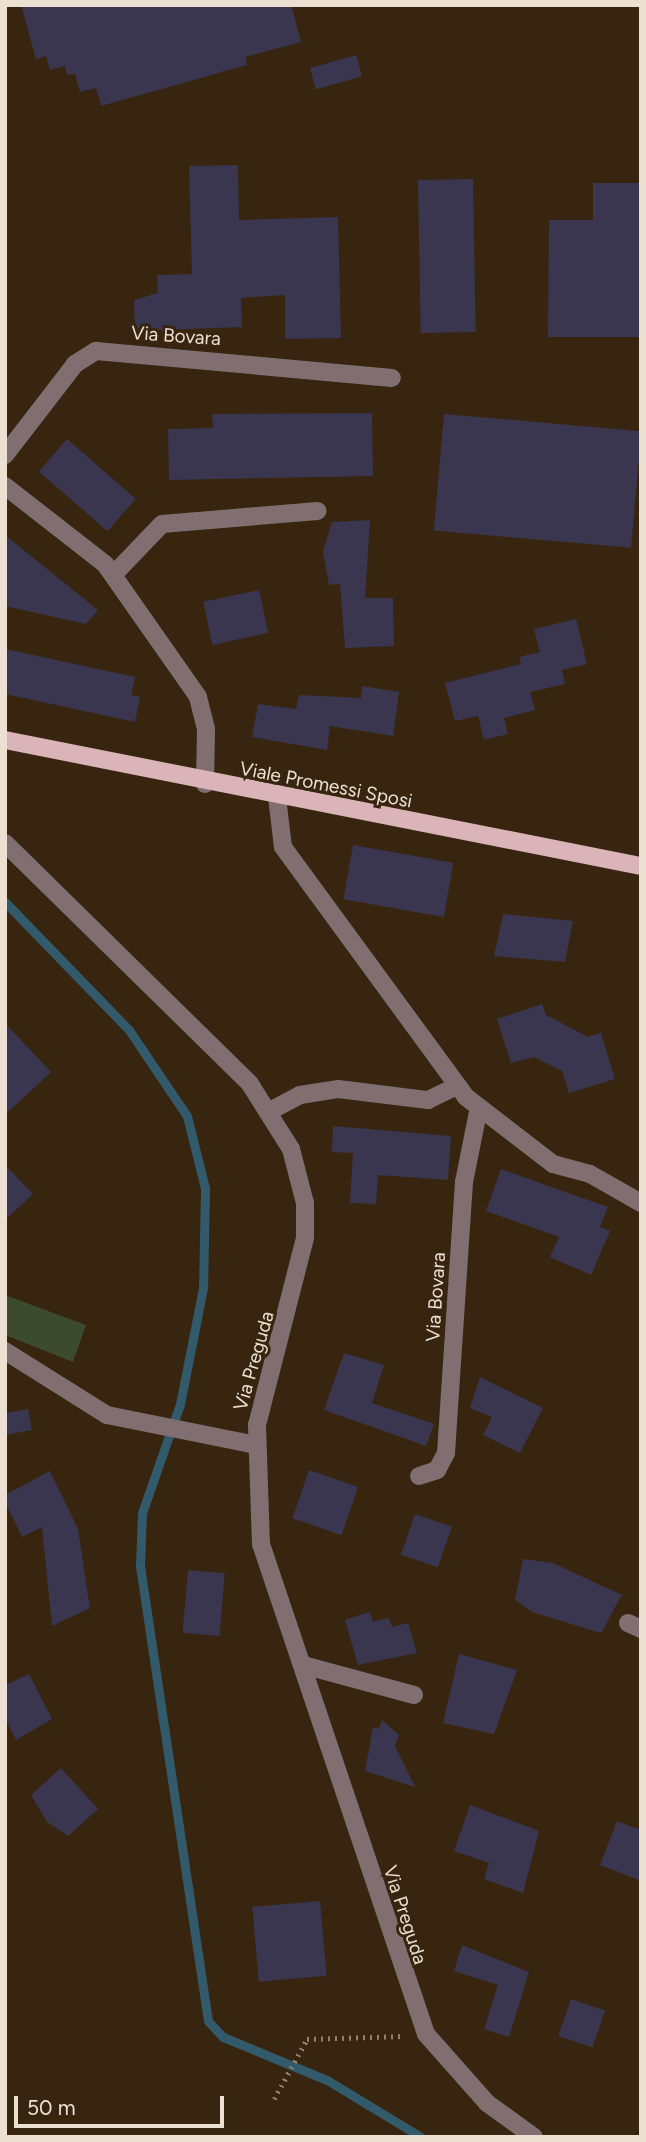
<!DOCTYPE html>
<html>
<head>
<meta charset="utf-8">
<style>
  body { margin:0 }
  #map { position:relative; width:646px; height:2142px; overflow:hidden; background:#37250f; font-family:Figtree,sans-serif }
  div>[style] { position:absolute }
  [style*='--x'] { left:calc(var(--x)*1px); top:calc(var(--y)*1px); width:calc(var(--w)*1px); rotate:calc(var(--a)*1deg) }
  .green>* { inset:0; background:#3c4b2d }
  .stream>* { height:9px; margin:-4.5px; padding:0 4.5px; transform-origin:4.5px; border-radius:4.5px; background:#325a6b }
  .building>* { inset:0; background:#3a3650; transform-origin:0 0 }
  .path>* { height:4.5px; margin-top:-2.25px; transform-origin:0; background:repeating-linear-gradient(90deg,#8f806e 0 2px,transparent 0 7px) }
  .minor>* { height:18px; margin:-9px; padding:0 9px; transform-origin:9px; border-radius:9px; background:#816e71 }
  .major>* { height:18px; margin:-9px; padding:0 9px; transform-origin:9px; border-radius:9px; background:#dab4b8 }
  span { translate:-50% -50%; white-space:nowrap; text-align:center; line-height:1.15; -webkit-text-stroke:6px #37250f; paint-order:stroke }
  .street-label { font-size:19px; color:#ece0d3 }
  .frame { position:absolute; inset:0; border:7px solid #ece0d3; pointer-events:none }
  .scale { position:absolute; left:14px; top:2096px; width:210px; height:32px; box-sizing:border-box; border:4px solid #ece0d3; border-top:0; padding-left:9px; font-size:21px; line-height:24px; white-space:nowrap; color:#ece0d3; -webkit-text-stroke:5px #37250f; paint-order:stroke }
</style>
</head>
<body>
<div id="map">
  <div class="green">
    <div style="clip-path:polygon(5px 1295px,86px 1325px,73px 1362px,5px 1335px)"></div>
  </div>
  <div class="stream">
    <div style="--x:5;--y:902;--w:178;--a:45.9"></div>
    <div style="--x:129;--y:1030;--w:104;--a:56"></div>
    <div style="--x:187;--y:1116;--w:74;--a:76"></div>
    <div style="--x:205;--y:1188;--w:100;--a:91.1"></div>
    <div style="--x:203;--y:1288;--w:118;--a:101.2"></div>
    <div style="--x:180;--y:1404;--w:115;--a:109.2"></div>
    <div style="--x:142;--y:1513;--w:53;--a:92.2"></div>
    <div style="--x:140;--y:1566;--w:460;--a:81.5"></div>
    <div style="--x:208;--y:2021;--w:22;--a:47"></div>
    <div style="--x:223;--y:2037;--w:113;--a:22.5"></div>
    <div style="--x:327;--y:2080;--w:110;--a:31.2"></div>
  </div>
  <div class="building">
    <div style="clip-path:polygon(21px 5px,291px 5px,301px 42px,245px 57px,247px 65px,101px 106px,96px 88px,80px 92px,75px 74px,67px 75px,65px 66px,50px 70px,46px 56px,36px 59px)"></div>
    <div style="left:356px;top:55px;width:22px;height:48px;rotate:74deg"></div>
    <div style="clip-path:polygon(238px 165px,239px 220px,338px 217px,341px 338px,285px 339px,285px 295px,241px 298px,242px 327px,135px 331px,134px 300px,158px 293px,157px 275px,192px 274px,189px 166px)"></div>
    <div style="left:473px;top:179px;width:153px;height:55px;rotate:89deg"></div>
    <div style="clip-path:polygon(593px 183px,641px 183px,641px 337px,548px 337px,549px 220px,593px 220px)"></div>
    <div style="clip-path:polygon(372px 413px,373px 476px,169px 480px,168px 429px,213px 428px,212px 414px)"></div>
    <div style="left:444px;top:414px;width:198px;height:117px;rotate:5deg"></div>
    <div style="left:67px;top:439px;width:91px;height:43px;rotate:41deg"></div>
    <div style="clip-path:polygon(370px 520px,365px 598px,393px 598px,394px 646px,345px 648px,340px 584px,329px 585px,323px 552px,332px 522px)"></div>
    <div style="clip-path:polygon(5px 535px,98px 610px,86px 624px,5px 606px)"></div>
    <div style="left:259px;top:590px;width:44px;height:57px;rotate:78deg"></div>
    <div style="clip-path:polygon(576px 619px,587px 664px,562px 670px,565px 684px,530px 692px,535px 710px,504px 718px,508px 734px,484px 740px,478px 716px,455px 721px,445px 683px,521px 664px,519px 657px,540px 652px,534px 629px)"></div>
    <div style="clip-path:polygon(5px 649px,135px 677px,131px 695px,140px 697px,135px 722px,5px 694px)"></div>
    <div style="clip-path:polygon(362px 686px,399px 692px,393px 736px,330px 726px,327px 750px,252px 737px,258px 704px,296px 709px,299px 695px,361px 698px)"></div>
    <div style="left:353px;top:845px;width:102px;height:55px;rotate:10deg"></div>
    <div style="clip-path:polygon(503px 914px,573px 921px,565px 962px,494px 956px)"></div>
    <div style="clip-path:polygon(542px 1004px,546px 1015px,588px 1037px,601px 1033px,615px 1079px,569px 1093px,562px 1071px,534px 1057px,511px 1063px,497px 1019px)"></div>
    <div style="clip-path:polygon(5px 1023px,51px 1072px,5px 1115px)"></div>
    <div style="clip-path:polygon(333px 1126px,451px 1136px,448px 1180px,378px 1175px,376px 1204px,350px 1203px,353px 1153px,332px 1152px)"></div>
    <div style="clip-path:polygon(5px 1165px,33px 1194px,5px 1220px)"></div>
    <div style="clip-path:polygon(501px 1169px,608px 1207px,600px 1227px,610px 1231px,591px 1275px,550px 1257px,559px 1237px,486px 1211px)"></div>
    <div style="clip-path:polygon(344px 1353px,384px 1365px,372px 1403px,434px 1424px,426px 1446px,324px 1410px)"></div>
    <div style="clip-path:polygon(480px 1377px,543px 1408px,520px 1453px,483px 1435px,492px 1417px,470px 1408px)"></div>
    <div style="clip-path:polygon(28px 1409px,32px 1430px,5px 1435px,5px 1413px)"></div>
    <div style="left:309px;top:1470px;width:52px;height:51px;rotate:19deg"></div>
    <div style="clip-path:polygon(50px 1471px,78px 1529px,90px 1608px,52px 1626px,42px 1527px,22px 1537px,5px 1502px,5px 1495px)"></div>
    <div style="left:415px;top:1514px;width:39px;height:43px;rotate:19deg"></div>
    <div style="clip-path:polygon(523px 1559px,553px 1563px,622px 1595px,601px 1633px,532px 1612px,515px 1600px)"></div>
    <div style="left:188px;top:1570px;width:37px;height:63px;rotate:5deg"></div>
    <div style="clip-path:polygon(370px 1612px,373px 1622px,389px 1618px,392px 1627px,408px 1623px,417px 1653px,358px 1665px,345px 1620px)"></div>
    <div style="clip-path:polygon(459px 1654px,517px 1670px,494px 1734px,443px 1723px)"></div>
    <div style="clip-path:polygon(29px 1674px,52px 1719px,16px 1740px,5px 1717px,5px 1685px)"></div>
    <div style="clip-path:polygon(382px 1720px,399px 1735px,395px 1746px,415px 1787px,365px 1771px,373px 1727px,379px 1729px)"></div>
    <div style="clip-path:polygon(61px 1768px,98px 1809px,68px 1836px,47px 1822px,31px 1795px)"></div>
    <div style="clip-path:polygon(470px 1805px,539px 1831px,523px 1893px,484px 1879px,489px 1863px,454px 1851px)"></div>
    <div style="clip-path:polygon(617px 1821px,641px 1830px,641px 1881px,600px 1865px)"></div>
    <div style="left:320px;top:1901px;width:75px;height:68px;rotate:85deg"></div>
    <div style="clip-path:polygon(462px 1945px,529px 1972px,509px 2037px,484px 2029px,498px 1985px,454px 1971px)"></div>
    <div style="left:571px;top:1999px;width:36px;height:39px;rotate:19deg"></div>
  </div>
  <div class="path">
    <div style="--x:274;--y:2099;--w:68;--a:-61.2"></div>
    <div style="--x:307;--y:2039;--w:96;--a:-1.8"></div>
  </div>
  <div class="minor">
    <div style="--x:5;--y:455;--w:115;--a:-52.4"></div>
    <div style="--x:75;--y:364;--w:25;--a:-32"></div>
    <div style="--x:96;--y:351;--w:297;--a:5.2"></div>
    <div style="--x:5;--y:486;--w:127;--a:38"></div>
    <div style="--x:105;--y:564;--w:162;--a:55"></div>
    <div style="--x:198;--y:697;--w:34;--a:76"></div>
    <div style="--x:206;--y:730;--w:54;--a:91.1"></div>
    <div style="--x:114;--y:574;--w:69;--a:-46.2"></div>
    <div style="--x:162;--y:524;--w:156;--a:-4.8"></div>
    <div style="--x:277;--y:797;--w:50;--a:83.2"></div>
    <div style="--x:283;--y:847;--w:310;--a:53.8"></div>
    <div style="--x:466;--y:1097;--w:110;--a:37.6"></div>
    <div style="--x:553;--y:1164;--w:38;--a:15"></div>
    <div style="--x:590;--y:1174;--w:59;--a:29.6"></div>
    <div style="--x:5;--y:843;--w:344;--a:44.5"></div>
    <div style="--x:250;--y:1084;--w:77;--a:57.8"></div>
    <div style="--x:291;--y:1149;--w:56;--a:75.5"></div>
    <div style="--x:305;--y:1203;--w:35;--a:90"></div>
    <div style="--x:305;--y:1238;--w:193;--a:104.4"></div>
    <div style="--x:257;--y:1425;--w:119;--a:88.1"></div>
    <div style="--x:261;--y:1544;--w:517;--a:71.39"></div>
    <div style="--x:426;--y:2034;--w:92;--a:48.5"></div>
    <div style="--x:487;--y:2103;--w:58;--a:35.9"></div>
    <div style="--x:270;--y:1111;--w:34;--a:-28"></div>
    <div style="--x:300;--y:1095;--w:38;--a:-9"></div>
    <div style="--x:338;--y:1089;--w:91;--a:7"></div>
    <div style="--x:428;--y:1100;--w:32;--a:-26"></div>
    <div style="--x:5;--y:1351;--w:120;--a:32.1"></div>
    <div style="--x:107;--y:1415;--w:152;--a:11.4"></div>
    <div style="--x:419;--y:1476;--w:19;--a:-18"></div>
    <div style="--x:437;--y:1470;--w:19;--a:-62"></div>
    <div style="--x:446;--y:1453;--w:272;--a:-86.2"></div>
    <div style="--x:464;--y:1182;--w:76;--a:-78.7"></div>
    <div style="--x:628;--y:1623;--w:14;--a:25"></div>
    <div style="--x:303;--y:1665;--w:115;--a:15.1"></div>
  </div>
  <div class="major">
    <div style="--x:5;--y:740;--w:648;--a:11.21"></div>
  </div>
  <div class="street-label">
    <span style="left:176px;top:336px;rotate:4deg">Via Bovara</span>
    <span style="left:326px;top:785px;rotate:11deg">Viale Promessi Sposi</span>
    <span style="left:436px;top:1297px;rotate:-86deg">Via Bovara</span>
    <span style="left:254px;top:1361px;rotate:-74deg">Via Preguda</span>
    <span style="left:405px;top:1915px;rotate:72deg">Via Preguda</span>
  </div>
  <div class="frame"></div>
  <div class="scale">50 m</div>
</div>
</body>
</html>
